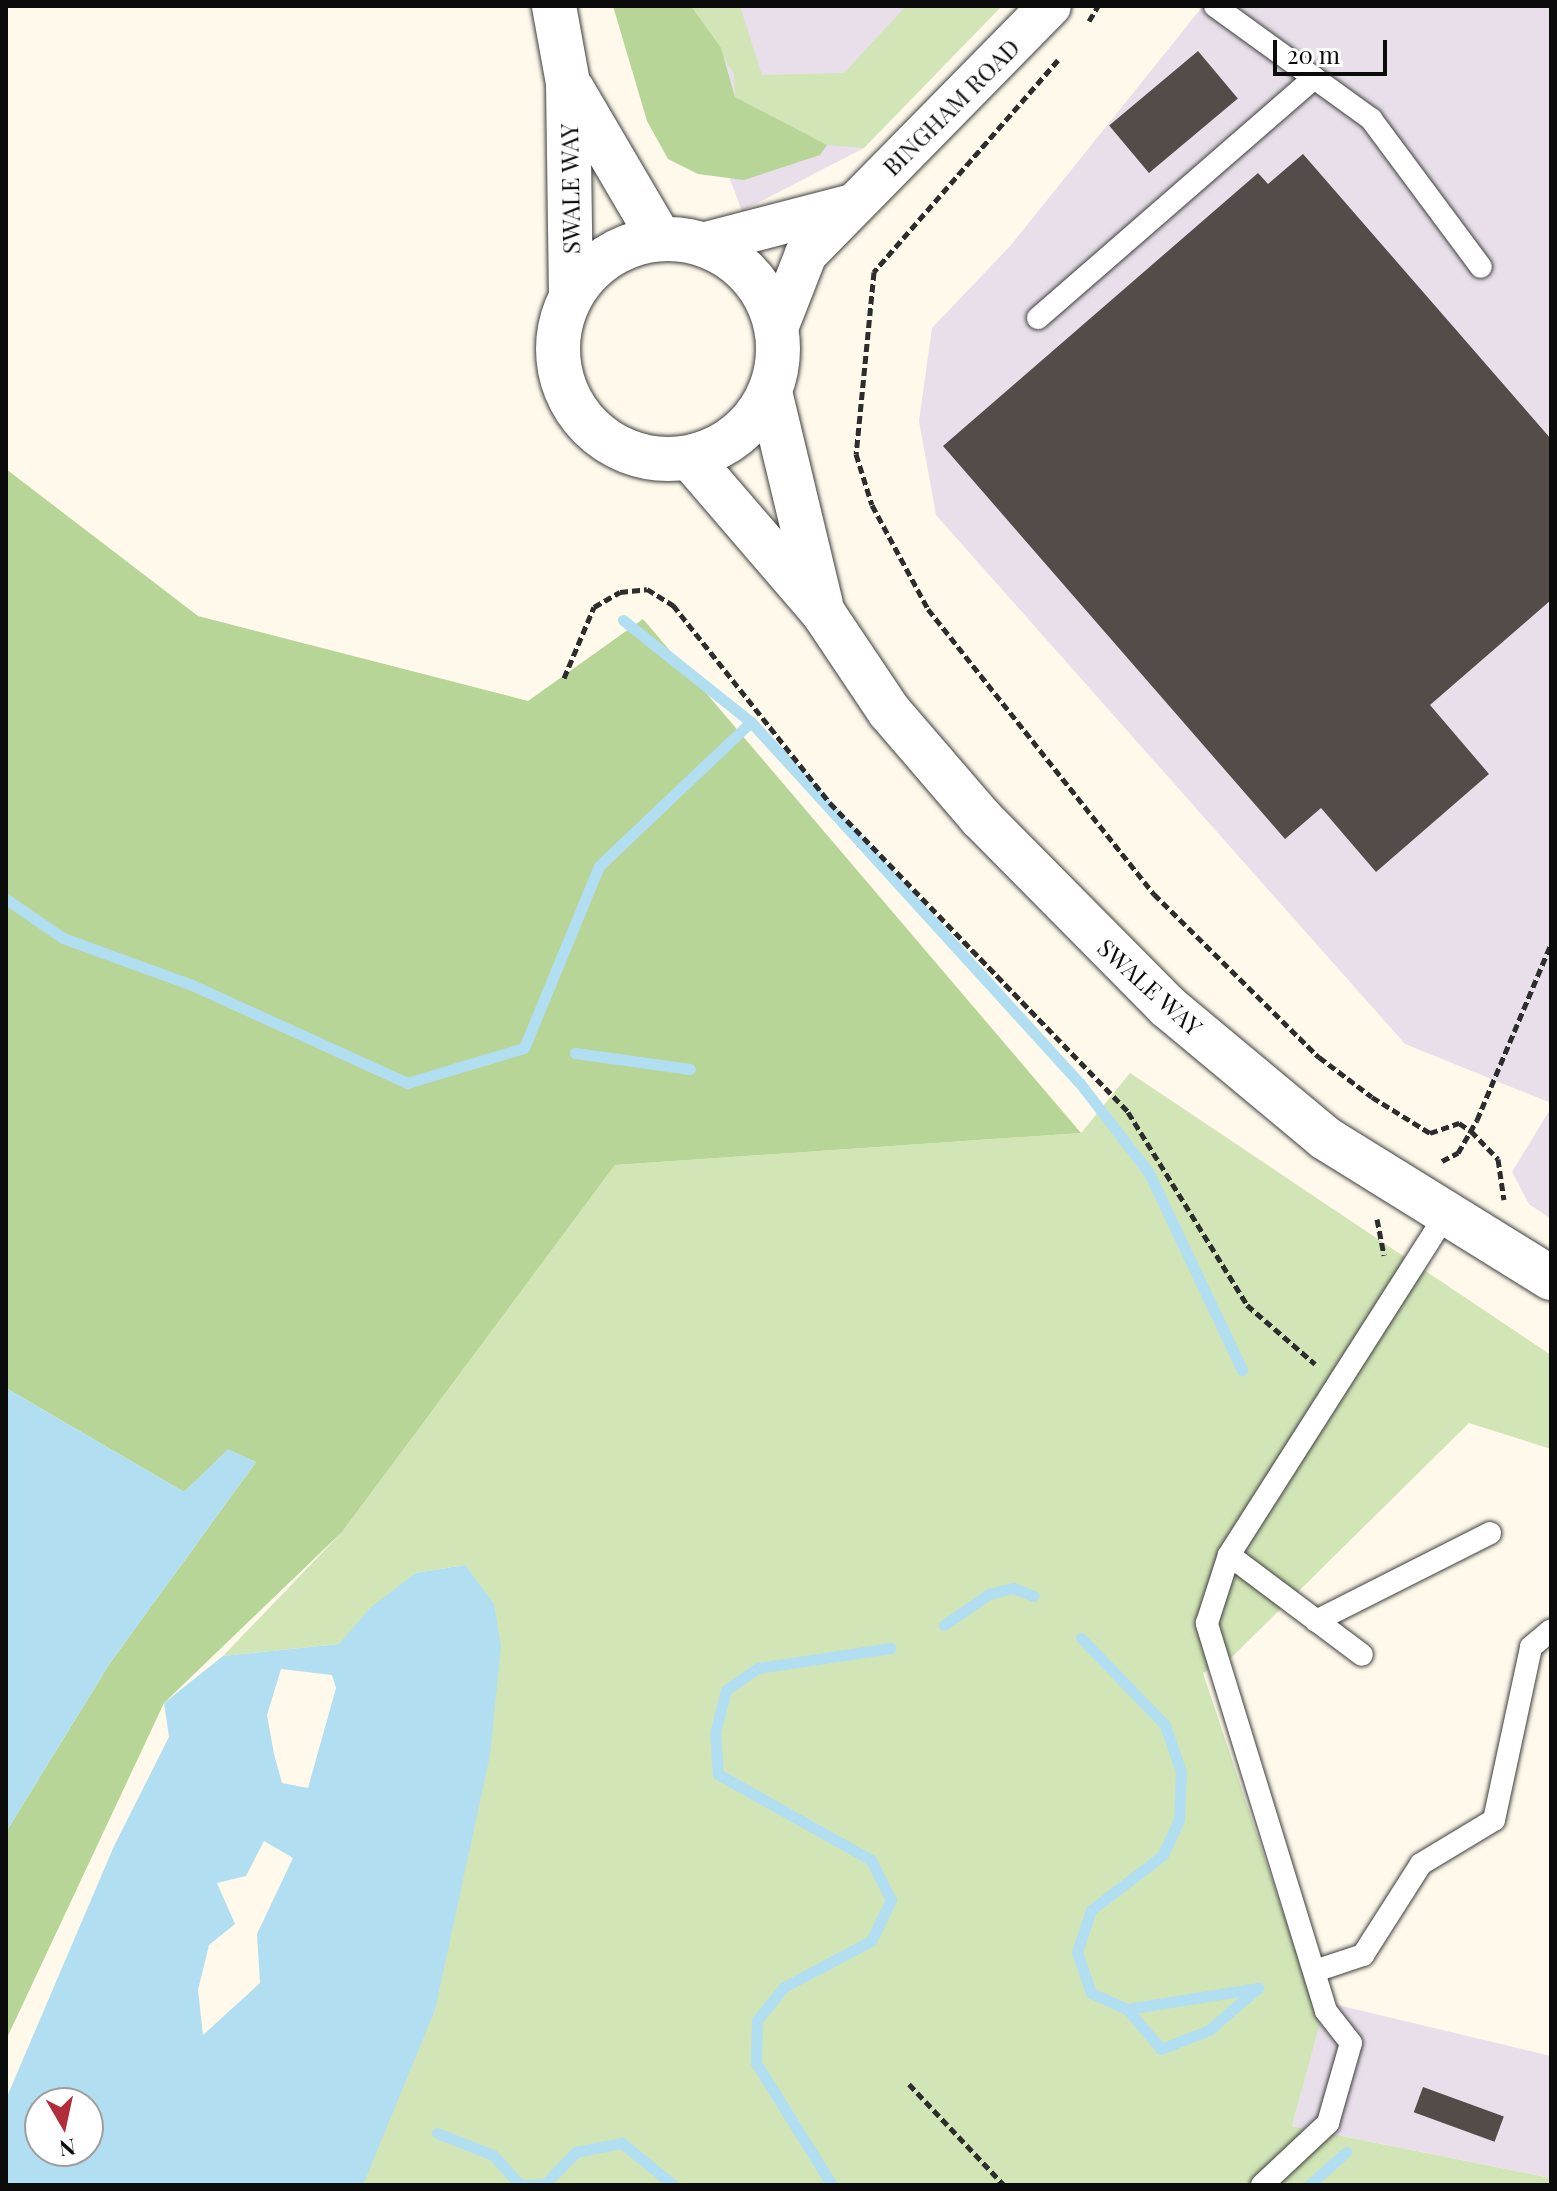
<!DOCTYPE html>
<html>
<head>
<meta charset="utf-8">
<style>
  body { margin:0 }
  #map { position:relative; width:1557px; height:2191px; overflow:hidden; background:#fef9ea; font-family:"Playfair Display",serif }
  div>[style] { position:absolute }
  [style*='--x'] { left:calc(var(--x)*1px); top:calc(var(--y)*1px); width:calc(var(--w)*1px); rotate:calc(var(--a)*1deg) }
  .industrial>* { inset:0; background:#e8dfea }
  .green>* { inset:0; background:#d2e5b7 }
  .forest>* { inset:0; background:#b7d597 }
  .water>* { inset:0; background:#b2def1 }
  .stream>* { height:11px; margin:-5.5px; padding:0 5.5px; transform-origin:5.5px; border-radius:5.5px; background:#b2def1 }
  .building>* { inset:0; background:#534c48; transform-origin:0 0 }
  .path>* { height:5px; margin-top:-2.5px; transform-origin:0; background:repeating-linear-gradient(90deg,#2d2d2d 0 8px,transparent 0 12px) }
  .roads { filter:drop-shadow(0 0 2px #3e3e3e) drop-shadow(0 0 2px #3e3e3e) }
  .service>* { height:22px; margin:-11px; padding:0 11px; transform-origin:11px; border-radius:11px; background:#fff }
  .minor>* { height:42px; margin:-21px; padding:0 21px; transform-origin:21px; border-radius:21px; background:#fff }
  .tertiary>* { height:44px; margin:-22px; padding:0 22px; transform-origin:22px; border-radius:22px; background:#fff }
  .tertiary>.ring { margin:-22px; padding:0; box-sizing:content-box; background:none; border:44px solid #fff; border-radius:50% }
  span { translate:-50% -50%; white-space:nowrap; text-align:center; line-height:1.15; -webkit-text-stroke:8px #fff; paint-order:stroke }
  .street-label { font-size:24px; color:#0b0b0b }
  .frame { position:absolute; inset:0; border:8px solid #0b0b0b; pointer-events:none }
  .north { position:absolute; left:24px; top:2087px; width:80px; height:80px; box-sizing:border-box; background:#fff; border:2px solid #9d9d9d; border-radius:50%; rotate:171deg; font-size:22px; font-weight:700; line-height:32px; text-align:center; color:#0b0b0b }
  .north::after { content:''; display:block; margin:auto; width:28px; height:36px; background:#b12d3c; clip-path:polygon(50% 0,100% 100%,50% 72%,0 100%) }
  .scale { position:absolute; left:1273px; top:40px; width:114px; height:36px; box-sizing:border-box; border:4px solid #0b0b0b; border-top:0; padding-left:10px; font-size:24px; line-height:28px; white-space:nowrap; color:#0b0b0b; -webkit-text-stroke:6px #fff; paint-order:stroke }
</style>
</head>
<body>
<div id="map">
  <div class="industrial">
    <div style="clip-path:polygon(664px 6px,989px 6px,864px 148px,742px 211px)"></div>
    <div style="clip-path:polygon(1203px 6px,1551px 6px,1551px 1103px,1405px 1044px,936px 515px,919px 421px,932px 328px,1011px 245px)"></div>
    <div style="clip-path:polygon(1551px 1108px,1551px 1219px,1529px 1204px,1512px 1172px)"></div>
    <div style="clip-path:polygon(1325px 2002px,1551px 2056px,1551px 2178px,1292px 2126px)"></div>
  </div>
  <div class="green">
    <div style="clip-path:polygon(691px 6px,740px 6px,762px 75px,844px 73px,906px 6px,1002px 6px,864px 148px,827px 145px,735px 97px,734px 74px)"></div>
    <div style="clip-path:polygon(1130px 1073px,1551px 1355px,1551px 1449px,1469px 1423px,1233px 1656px,1203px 1673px,1320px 2023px,1292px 2126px,1551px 2178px,1551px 2185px,363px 2185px,465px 1565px,416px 1573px,339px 1644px,223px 1656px,342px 1532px,615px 1165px,1081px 1133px)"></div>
  </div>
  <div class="forest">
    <div style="clip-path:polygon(613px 6px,691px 6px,721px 48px,735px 97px,827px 145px,820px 155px,744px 180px,698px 174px,668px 159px,647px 121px)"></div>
    <div style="clip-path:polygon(6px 469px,198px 616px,528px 701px,643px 619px,1081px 1133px,615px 1165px,342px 1532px,164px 1703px,6px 2040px,6px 1832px,110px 1663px,256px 1462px,228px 1450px,184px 1492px,6px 1388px)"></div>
  </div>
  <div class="water">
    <div style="clip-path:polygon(6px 1388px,184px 1492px,228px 1449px,256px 1462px,110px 1663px,6px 1832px)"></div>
    <div style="clip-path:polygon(evenodd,465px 1565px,494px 1604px,501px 1646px,490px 1755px,435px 2010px,363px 2185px,6px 2185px,6px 2099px,114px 1846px,169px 1737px,164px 1703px,223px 1656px,339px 1644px,371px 1607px,416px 1573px,465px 1565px,281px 1669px,332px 1675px,336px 1688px,308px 1788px,282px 1783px,274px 1754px,267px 1715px,281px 1669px,465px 1565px,264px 1841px,293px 1858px,257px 1934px,260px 1983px,203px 2035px,198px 1990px,209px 1945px,235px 1924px,217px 1883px,246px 1876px,264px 1841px,465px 1565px,40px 2103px,88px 2103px,88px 2151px,40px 2151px,40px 2103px)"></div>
  </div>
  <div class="stream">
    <div style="--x:623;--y:620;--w:164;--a:38.6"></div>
    <div style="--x:751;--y:722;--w:487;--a:47.7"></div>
    <div style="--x:1079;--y:1082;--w:115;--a:52.4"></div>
    <div style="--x:1149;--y:1173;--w:218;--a:64.7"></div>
    <div style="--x:6;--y:899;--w:69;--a:34.4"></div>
    <div style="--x:63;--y:938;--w:137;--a:20"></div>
    <div style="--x:192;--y:985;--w:236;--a:24.5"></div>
    <div style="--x:407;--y:1083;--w:122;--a:-16.7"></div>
    <div style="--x:524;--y:1048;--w:197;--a:-67.6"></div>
    <div style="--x:599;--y:866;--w:209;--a:-43.5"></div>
    <div style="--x:575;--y:1053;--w:116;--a:7.9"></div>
    <div style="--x:944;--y:1625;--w:55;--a:-34.6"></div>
    <div style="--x:989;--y:1594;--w:25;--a:-14"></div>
    <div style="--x:1013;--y:1588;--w:22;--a:21"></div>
    <div style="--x:1081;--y:1638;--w:121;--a:46"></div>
    <div style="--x:1165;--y:1725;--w:50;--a:71.2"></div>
    <div style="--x:1181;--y:1772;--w:48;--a:92.4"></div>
    <div style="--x:1179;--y:1820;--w:38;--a:115"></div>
    <div style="--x:1163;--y:1855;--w:91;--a:142.6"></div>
    <div style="--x:1091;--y:1910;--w:44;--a:108.4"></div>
    <div style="--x:1077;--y:1952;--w:43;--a:71.1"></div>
    <div style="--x:1091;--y:1993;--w:39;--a:24"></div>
    <div style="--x:1127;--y:2009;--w:133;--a:-9.1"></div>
    <div style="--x:1258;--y:1988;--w:65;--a:139.4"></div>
    <div style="--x:1209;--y:2030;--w:52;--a:158.4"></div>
    <div style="--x:1161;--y:2049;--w:52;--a:-130.4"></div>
    <div style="--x:437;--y:2133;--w:60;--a:21.4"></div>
    <div style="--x:493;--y:2155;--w:40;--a:48"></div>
    <div style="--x:521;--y:2185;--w:24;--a:-2"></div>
    <div style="--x:545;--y:2184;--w:45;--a:-45.9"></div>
    <div style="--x:576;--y:2152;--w:47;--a:-11.1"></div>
    <div style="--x:622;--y:2143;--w:66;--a:39.5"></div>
    <div style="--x:832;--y:2185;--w:144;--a:-121.9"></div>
    <div style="--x:756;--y:2063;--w:43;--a:-88.7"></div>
    <div style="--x:757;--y:2020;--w:43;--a:-50.7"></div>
    <div style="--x:784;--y:1987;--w:98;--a:-27.9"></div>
    <div style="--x:871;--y:1941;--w:46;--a:-64"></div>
    <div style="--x:891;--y:1900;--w:45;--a:-116.6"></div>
    <div style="--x:871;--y:1860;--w:176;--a:-150.7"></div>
    <div style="--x:718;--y:1774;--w:41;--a:-94.2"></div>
    <div style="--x:715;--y:1733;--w:44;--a:-75.7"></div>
    <div style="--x:726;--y:1690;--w:39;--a:-35"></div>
    <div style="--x:758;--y:1668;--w:134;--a:-8.6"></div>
    <div style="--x:1309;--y:2185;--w:50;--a:-41.7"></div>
  </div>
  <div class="building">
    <div style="left:1198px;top:51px;width:62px;height:116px;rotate:50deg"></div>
    <div style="clip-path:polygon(1303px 154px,1551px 439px,1551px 600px,1430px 705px,1489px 774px,1376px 872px,1321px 808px,1285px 839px,943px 446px,1258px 173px,1268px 184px)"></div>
    <div style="left:1423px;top:2087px;width:86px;height:27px;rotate:20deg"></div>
  </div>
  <div class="path">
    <div style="--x:1089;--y:21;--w:17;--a:-59"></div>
    <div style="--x:1058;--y:60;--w:281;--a:131"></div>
    <div style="--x:874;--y:272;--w:183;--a:95.6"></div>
    <div style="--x:856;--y:454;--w:53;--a:72.6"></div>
    <div style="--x:872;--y:505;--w:118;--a:61.7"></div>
    <div style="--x:928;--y:609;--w:364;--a:51.6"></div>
    <div style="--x:1154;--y:894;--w:232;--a:44.7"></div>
    <div style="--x:1319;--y:1057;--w:66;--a:37"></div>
    <div style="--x:1372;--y:1097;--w:68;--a:31.8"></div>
    <div style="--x:1430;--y:1133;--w:31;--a:-19"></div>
    <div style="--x:1459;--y:1123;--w:14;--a:34"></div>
    <div style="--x:1471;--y:1131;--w:39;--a:46"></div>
    <div style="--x:1498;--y:1159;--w:41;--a:81.7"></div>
    <div style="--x:564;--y:678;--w:77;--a:-67.1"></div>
    <div style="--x:594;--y:607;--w:30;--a:-30"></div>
    <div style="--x:620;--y:592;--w:27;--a:-6"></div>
    <div style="--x:647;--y:589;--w:31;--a:32"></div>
    <div style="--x:673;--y:605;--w:253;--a:51.6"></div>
    <div style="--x:830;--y:803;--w:429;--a:46"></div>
    <div style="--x:1128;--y:1112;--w:227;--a:58.3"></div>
    <div style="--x:1247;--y:1305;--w:90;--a:40.9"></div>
    <div style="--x:1442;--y:1161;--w:18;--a:-27"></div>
    <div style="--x:1458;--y:1153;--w:38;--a:-60"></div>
    <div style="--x:1477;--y:1120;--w:191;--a:-67.2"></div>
    <div style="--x:1377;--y:1219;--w:37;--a:79"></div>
    <div style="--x:909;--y:2084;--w:139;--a:46.8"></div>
  </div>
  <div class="roads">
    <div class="service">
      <div style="--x:1215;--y:6;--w:193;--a:35.9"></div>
      <div style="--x:1371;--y:119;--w:184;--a:53.4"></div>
      <div style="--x:1038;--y:318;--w:366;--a:-41"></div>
      <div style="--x:1229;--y:1555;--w:166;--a:36.9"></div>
      <div style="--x:1316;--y:1621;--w:195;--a:-26.8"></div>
      <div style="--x:1315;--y:1971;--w:51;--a:-18.4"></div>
      <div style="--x:1363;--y:1955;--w:108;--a:-57.5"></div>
      <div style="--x:1421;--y:1864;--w:85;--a:-31.1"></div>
      <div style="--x:1494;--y:1820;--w:177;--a:-77.9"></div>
      <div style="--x:1531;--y:1647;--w:26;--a:-40"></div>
      <div style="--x:1262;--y:2185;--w:91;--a:-43.2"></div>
      <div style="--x:1328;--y:2123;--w:83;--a:-74"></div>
      <div style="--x:1351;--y:2043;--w:41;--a:-128"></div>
      <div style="--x:1326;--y:2011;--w:406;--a:-107.1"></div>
      <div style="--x:1207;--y:1623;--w:71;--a:-72.1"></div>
      <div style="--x:1229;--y:1555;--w:401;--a:-57.5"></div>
    </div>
    <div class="minor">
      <div style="--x:702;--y:244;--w:152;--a:-14.5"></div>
      <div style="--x:777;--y:328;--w:79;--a:-68.6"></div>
      <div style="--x:806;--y:254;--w:348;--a:-45.5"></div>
    </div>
    <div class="tertiary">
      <div style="--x:554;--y:6;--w:78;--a:79.7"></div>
      <div style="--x:568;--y:83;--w:211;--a:89.2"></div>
      <div style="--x:572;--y:89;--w:174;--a:59.6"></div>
      <div class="ring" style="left:558px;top:239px;width:176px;height:176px"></div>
      <div style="--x:770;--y:392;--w:218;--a:76.5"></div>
      <div style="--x:690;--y:458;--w:206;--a:49.3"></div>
      <div style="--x:824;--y:614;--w:117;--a:56.2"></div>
      <div style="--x:889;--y:711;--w:141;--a:49.3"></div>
      <div style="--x:981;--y:818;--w:266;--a:45.3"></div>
      <div style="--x:1168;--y:1007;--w:204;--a:39.8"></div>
      <div style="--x:1325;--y:1138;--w:266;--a:31.8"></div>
    </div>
  </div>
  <div class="street-label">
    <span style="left:951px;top:107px;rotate:-45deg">BINGHAM ROAD</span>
    <span style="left:570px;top:189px;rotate:-91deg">SWALE WAY</span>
    <span style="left:1150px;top:987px;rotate:42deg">SWALE WAY</span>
  </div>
  <div class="frame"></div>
  <div class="north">N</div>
  <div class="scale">20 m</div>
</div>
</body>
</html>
